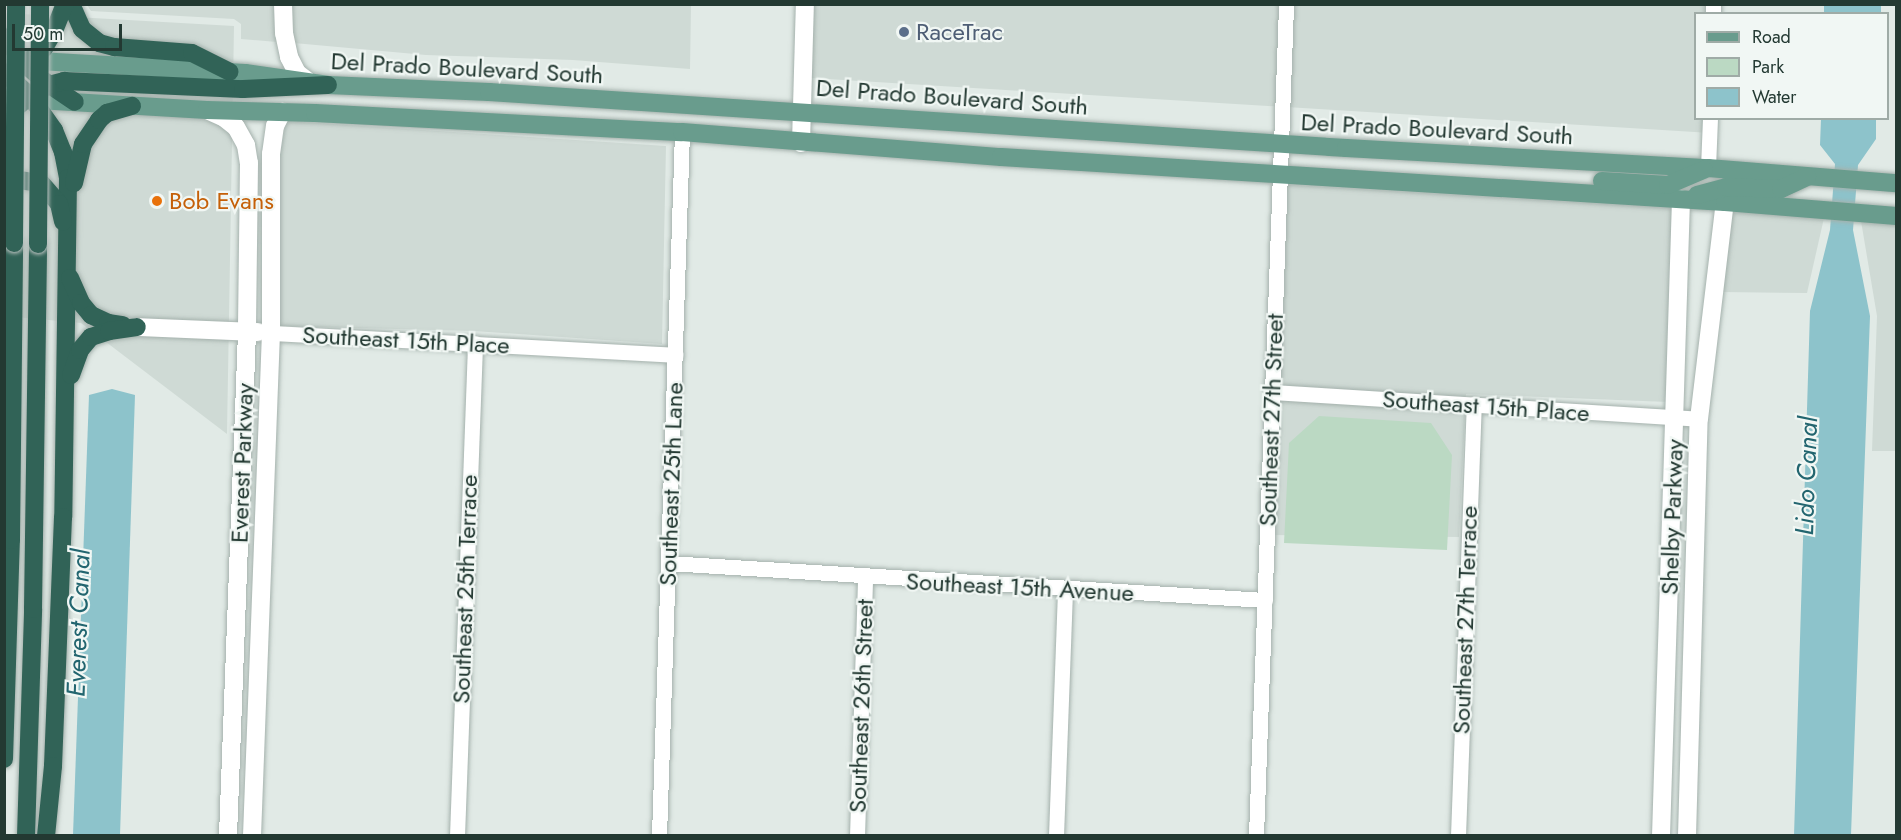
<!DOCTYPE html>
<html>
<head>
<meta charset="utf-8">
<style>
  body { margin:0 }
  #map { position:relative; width:1901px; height:840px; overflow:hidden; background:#e1eae6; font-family:Jost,sans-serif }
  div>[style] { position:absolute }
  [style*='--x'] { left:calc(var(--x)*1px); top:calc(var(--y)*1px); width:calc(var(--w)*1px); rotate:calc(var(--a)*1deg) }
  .built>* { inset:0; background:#cfdad5 }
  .green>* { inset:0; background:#bbd9c3 }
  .water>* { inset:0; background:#8dc3cb; transform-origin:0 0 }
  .roads { filter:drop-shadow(0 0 2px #a4b1ac) drop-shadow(0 0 2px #a4b1ac) }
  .street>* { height:15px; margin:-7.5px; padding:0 7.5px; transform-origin:7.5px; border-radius:7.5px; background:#fff }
  .secondary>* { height:18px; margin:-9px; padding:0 9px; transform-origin:9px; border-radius:9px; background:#fff }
  .primary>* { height:18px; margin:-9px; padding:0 9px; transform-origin:9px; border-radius:9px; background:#699c8d }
  .highway>* { height:18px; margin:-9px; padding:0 9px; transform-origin:9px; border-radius:9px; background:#316357 }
  .bridges { filter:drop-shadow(0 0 2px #bdc4c2) drop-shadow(0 0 2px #bdc4c2) }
  .highway-bridge>* { height:18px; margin:-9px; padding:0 9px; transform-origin:9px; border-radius:9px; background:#316357 }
  .dots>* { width:16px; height:16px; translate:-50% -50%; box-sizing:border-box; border:3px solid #f1f7f4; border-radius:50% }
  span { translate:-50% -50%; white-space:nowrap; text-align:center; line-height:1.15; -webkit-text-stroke:4.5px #f1f7f4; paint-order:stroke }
  .service-label { font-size:24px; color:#4e5e75 }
  .left { translate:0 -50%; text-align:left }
  .street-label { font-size:24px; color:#233932 }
  .food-label { font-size:24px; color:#c56008 }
  .water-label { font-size:26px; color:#22656f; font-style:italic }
  .frame { position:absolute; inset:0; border:6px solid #233932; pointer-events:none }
  .legend { position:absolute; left:1694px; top:12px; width:195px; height:108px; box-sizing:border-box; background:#f1f7f4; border:2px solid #9faba6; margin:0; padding:8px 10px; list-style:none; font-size:18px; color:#233932 }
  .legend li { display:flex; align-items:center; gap:12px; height:30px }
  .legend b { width:30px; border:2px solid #9faba6 }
  .scale { position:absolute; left:12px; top:24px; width:110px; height:27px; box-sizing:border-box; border:3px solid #233932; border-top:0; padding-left:8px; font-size:18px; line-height:21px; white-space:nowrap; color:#233932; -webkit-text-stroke:4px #f1f7f4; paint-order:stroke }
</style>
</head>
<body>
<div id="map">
  <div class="built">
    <div style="clip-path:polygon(87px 5px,275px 5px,277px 42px,241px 39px,241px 24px,234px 19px,91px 11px)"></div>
    <div style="clip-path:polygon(292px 5px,691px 5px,690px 69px,573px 60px,426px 55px,294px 43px)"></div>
    <div style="clip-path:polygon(814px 5px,1712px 5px,1711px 13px,1696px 14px,1696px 118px,1711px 119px,1711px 133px,811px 78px)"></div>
    <div style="clip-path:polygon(4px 13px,234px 26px,227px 434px,81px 323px,5px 316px)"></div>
    <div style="clip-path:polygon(286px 121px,666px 146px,662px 344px,474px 331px,279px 326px,280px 154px)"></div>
    <div style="clip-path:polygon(1276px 184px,1672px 208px,1668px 402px,1466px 394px,1459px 537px,1262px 535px)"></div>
    <div style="clip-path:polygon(1732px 211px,1824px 218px,1807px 293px,1721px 292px)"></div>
    <div style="clip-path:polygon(1861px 221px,1896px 223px,1896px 451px,1872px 451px,1877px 316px)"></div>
  </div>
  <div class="green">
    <div style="clip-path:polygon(1319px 416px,1431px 423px,1452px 455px,1447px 550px,1284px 543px,1289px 443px)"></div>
  </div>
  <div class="water">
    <div style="left:1824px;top:5px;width:57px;height:8px"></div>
    <div style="clip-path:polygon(1821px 119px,1876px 119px,1876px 139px,1858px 165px,1853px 230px,1870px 316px,1851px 835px,1794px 836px,1810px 311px,1830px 230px,1835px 164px,1820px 145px)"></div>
    <div style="clip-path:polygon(112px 389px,135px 395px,120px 835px,73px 835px,89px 395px)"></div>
  </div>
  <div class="roads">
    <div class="street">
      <div style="--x:1713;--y:14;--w:10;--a:-90"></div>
      <div style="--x:1708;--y:168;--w:50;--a:-87.7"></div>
      <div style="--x:271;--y:333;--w:405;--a:3.1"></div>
      <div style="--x:1272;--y:392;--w:428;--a:3.6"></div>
      <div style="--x:668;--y:563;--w:598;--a:3.55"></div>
      <div style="--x:457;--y:836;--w:493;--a:-87.9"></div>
      <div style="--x:659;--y:836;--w:704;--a:-88.13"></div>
      <div style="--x:857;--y:836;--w:259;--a:-88.2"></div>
      <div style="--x:1056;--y:836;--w:247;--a:-87.9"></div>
      <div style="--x:1256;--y:836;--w:833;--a:-87.93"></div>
      <div style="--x:1458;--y:836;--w:432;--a:-87.9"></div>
    </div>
    <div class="secondary">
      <div style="--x:283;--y:4;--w:29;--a:88"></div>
      <div style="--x:284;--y:33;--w:25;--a:78"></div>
      <div style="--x:289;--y:57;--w:18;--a:63"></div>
      <div style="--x:297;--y:73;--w:15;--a:37"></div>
      <div style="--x:207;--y:110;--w:17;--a:24"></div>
      <div style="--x:223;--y:117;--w:16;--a:38"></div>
      <div style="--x:236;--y:127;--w:21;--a:61"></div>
      <div style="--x:246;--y:145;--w:18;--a:81"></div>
      <div style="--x:249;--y:163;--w:169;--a:90.7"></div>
      <div style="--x:247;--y:332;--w:504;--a:92.16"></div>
      <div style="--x:801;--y:143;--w:139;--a:-88.4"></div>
      <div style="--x:137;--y:327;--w:121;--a:2.4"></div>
      <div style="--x:252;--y:836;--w:503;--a:-87.84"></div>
      <div style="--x:271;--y:333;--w:179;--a:-90"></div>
      <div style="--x:271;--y:154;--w:28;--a:-82"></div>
      <div style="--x:275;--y:126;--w:16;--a:-63"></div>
      <div style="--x:1661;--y:836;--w:637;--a:-88.2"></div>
      <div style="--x:1687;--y:836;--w:417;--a:-88.4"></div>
      <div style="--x:1699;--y:419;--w:219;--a:-83.2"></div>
    </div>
    <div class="primary">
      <div style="--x:4;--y:59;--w:241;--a:3.3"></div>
      <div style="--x:245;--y:73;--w:84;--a:8.2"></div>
      <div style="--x:328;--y:85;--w:161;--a:2.5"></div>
      <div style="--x:489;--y:92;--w:859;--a:3.74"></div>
      <div style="--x:1346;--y:148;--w:363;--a:3.2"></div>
      <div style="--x:1708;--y:168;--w:189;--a:4.6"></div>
      <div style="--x:4;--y:98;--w:203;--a:3.4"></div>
      <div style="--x:207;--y:110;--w:108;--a:1.6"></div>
      <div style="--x:315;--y:113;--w:367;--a:3"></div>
      <div style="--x:682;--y:132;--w:320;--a:4.5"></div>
      <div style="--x:1001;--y:157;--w:725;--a:3.56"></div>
      <div style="--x:1725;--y:202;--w:172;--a:4.7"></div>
      <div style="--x:1602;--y:181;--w:66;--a:3.5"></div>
      <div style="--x:1668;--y:185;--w:39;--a:-23"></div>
      <div style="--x:1697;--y:195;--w:30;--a:-15"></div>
      <div style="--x:1726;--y:187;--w:55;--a:2.1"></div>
      <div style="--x:1781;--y:189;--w:29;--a:-25"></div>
    </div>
    <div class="highway">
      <div style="--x:71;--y:4;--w:27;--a:66"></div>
      <div style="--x:82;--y:29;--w:22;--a:39"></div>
      <div style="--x:99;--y:43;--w:16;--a:15"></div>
      <div style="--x:114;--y:47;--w:78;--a:4.4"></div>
      <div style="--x:192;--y:53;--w:42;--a:26.6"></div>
      <div style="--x:4;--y:37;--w:34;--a:52"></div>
      <div style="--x:25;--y:64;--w:25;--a:42"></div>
      <div style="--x:44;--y:81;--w:37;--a:34"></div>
      <div style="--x:33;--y:58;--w:15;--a:-42"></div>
      <div style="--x:44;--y:48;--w:20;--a:-60"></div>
      <div style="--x:54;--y:31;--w:29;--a:-68"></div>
      <div style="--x:4;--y:72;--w:35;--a:43"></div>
      <div style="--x:30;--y:96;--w:42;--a:54.8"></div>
      <div style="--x:54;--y:130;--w:24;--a:68"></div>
      <div style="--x:63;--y:152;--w:26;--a:79"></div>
      <div style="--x:68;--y:178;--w:339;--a:90.8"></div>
      <div style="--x:63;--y:517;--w:249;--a:92.3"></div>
      <div style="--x:53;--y:766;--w:70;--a:95.7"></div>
      <div style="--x:4;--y:122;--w:14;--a:-54"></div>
      <div style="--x:12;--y:111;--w:23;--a:-40"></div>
      <div style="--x:30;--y:96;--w:22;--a:-30"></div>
      <div style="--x:49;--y:85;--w:16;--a:-15"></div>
      <div style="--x:64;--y:81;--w:179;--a:2.6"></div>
      <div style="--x:243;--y:89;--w:85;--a:-2.7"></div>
      <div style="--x:74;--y:183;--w:40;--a:-77"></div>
      <div style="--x:83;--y:144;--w:29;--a:-56"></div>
      <div style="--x:99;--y:120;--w:11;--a:-41"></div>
      <div style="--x:107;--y:113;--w:26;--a:-16"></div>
      <div style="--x:4;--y:185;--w:16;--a:-18"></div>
      <div style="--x:19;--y:180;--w:22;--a:8"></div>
      <div style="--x:41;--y:183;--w:28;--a:49"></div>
      <div style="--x:59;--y:204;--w:18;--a:77"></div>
      <div style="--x:70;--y:278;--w:27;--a:66"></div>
      <div style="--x:81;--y:303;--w:16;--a:50"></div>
      <div style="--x:91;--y:315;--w:19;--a:25"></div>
      <div style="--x:108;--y:323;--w:15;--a:8"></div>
      <div style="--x:71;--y:375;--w:27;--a:-70"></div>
      <div style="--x:80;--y:350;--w:17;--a:-50"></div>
      <div style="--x:91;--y:337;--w:19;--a:-18"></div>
      <div style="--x:109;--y:331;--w:28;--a:-8"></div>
      <div style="--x:4;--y:759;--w:219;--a:-88.2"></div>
      <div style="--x:11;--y:540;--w:297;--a:-89.4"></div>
      <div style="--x:26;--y:836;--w:227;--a:-88.2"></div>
      <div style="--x:33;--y:609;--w:365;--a:-89.2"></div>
    </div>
  </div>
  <div class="bridges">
    <div class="highway-bridge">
      <div style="--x:14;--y:243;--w:239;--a:-89.5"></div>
      <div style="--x:38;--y:244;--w:240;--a:-89.5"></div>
    </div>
  </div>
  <div class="dots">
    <div style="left:904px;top:32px;background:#5c6f8a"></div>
    <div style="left:157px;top:201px;background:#e8710a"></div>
  </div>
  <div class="service-label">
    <span class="left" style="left:916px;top:32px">RaceTrac</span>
  </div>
  <div class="street-label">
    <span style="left:467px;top:68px;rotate:3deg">Del Prado Boulevard South</span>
    <span style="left:952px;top:97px;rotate:4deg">Del Prado Boulevard South</span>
    <span style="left:1437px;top:129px;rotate:3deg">Del Prado Boulevard South</span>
    <span style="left:406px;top:340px;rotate:3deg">Southeast 15th Place</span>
    <span style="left:1486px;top:406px;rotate:4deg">Southeast 15th Place</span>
    <span style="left:1271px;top:420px;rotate:-88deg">Southeast 27th Street</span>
    <span style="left:242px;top:463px;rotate:-88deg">Everest Parkway</span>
    <span style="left:671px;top:484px;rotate:-88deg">Southeast 25th Lane</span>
    <span style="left:1672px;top:517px;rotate:-88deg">Shelby Parkway</span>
    <span style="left:1020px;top:587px;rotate:3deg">Southeast 15th Avenue</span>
    <span style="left:465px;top:589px;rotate:-88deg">Southeast 25th Terrace</span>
    <span style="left:1465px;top:620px;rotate:-88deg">Southeast 27th Terrace</span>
    <span style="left:861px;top:706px;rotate:-88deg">Southeast 26th Street</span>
  </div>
  <div class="food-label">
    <span class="left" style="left:169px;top:201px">Bob Evans</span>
  </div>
  <div class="water-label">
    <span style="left:1807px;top:476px;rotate:-88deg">Lido Canal</span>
    <span style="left:79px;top:623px;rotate:-88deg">Everest Canal</span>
  </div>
  <div class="frame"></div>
  <ul class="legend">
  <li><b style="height:8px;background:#699c8d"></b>Road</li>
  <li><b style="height:16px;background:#bbd9c3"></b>Park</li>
  <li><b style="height:16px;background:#8dc3cb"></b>Water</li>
  </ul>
  <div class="scale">50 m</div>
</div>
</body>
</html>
